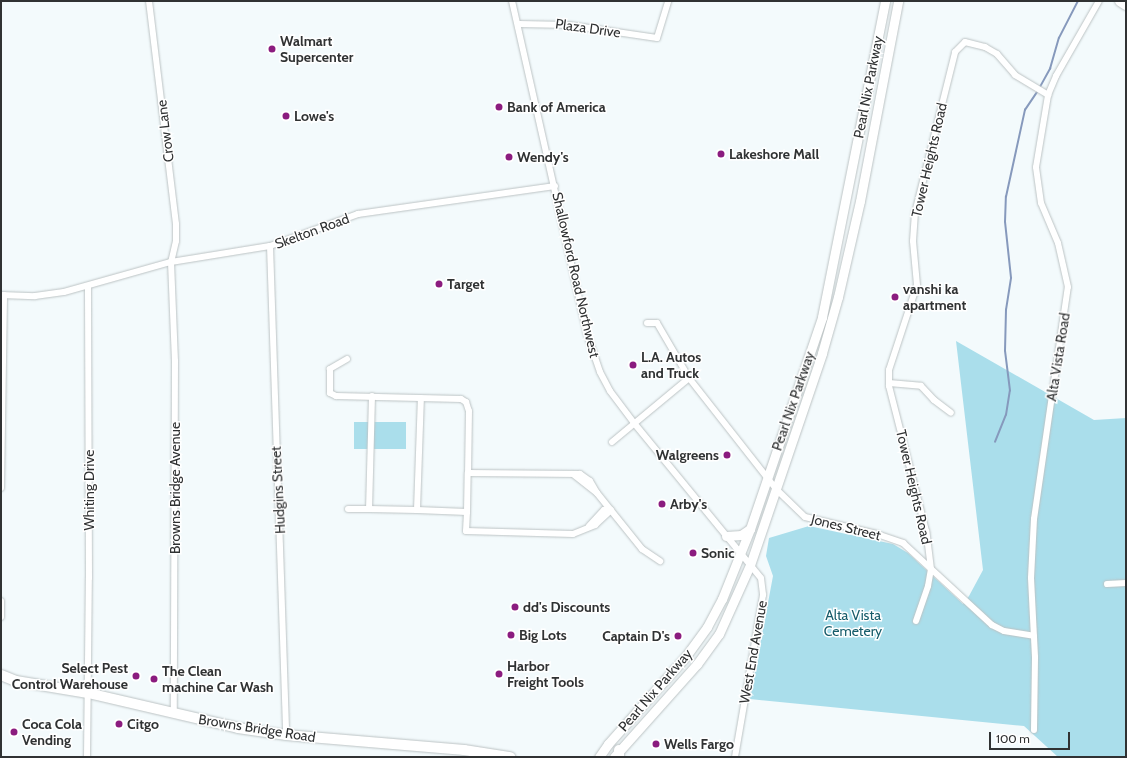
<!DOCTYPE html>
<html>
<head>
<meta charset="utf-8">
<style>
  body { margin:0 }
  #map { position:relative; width:1127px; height:758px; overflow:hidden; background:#f3fafc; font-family:Cabin,sans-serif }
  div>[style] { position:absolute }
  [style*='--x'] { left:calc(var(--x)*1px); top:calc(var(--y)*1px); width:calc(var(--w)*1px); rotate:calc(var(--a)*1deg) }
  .green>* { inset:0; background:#aadeeb; transform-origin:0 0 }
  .stream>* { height:1.5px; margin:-0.75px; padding:0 0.75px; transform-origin:0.75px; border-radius:0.75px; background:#8699bc }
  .roads { filter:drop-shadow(0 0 1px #bcc3c4) drop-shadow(0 0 1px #bcc3c4) }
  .street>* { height:6px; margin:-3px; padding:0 3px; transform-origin:3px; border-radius:3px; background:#fff }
  .secondary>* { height:9px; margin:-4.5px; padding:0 4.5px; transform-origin:4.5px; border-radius:4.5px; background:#fff }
  .primary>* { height:10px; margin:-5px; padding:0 5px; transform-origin:5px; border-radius:5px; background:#fff }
  .dots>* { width:11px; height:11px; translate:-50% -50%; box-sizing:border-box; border:2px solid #fff; border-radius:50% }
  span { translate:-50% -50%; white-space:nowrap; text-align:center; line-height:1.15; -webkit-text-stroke:3px #fff; paint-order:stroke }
  .street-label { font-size:14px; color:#303233 }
  .poi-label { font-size:14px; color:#303233; font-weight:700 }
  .left { translate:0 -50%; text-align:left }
  .right { translate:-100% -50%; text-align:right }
  .park-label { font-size:14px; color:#165c6a }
  .frame { position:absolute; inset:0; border:2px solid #303233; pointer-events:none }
  .scale { position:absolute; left:989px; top:732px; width:81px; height:18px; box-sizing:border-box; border:2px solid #303233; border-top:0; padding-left:5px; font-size:12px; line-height:14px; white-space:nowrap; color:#303233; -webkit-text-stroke:3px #fff; paint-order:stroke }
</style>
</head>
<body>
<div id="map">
  <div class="green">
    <div style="clip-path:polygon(956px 341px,1094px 420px,1126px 418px,1126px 757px,1058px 757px,1024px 726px,750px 699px,773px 576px,766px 556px,769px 538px,809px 526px,893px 544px,908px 553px,963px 604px,969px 596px,983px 570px)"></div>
    <div style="left:354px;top:422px;width:52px;height:27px"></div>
  </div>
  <div class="stream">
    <div style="--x:1040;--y:87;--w:21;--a:-61"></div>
    <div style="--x:1050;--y:69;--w:32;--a:-74"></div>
    <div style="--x:1059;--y:38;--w:42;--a:-62.8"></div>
    <div style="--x:995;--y:442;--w:29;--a:-68"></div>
    <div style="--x:1006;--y:415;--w:24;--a:-81"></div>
    <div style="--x:1010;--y:391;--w:40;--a:-97.1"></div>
    <div style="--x:1005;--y:351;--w:41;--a:-88.6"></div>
    <div style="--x:1006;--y:310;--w:32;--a:-81"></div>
    <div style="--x:1011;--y:278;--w:56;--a:-96.1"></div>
    <div style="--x:1005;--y:222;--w:25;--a:-88"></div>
    <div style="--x:1006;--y:197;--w:89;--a:-77.7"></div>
    <div style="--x:1025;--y:110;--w:23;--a:-56"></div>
  </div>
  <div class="roads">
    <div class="street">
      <div style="--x:149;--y:1;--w:225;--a:83.1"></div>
      <div style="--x:176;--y:224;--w:17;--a:90"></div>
      <div style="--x:176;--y:241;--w:22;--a:103"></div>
      <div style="--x:171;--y:262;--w:99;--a:87.7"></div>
      <div style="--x:175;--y:361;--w:353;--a:90.2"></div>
      <div style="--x:512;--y:1;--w:341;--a:77.3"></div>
      <div style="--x:587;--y:334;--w:40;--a:71.1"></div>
      <div style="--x:600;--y:372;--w:21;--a:62"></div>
      <div style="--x:610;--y:391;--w:40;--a:53"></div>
      <div style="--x:634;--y:423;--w:200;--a:50.7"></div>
      <div style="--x:761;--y:578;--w:17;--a:83"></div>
      <div style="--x:763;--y:595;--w:164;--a:99.8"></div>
      <div style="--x:519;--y:24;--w:50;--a:1.1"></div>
      <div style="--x:569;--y:25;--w:89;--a:8.4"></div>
      <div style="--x:657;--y:38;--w:39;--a:-73"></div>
      <div style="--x:270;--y:246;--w:489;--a:88.1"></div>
      <div style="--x:1;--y:295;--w:34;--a:2"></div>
      <div style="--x:35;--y:296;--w:29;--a:-8"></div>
      <div style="--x:64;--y:292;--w:111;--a:-15.7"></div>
      <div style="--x:171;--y:262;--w:100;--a:-9.2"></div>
      <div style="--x:270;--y:246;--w:94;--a:-20"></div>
      <div style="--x:358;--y:214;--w:199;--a:-8.1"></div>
      <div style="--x:647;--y:323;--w:10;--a:0"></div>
      <div style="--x:657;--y:323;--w:64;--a:59.8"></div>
      <div style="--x:689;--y:378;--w:141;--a:51.9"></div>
      <div style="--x:776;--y:489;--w:40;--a:44"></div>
      <div style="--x:805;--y:517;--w:74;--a:13.3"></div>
      <div style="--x:877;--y:534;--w:28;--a:19"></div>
      <div style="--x:903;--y:543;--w:121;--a:42.7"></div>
      <div style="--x:992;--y:625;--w:13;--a:27"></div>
      <div style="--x:1004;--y:631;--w:30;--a:9"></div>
      <div style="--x:347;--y:359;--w:20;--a:150"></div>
      <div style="--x:330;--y:369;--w:24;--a:90"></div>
      <div style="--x:330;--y:393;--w:7;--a:27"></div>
      <div style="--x:336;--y:396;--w:125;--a:1.4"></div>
      <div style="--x:461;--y:399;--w:6;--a:31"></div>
      <div style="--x:466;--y:402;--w:9;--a:72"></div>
      <div style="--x:469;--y:411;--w:62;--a:90.9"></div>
      <div style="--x:468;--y:473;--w:112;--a:0.5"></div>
      <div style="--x:580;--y:474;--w:12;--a:35"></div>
      <div style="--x:590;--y:481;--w:14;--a:60"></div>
      <div style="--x:889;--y:383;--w:32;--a:5"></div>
      <div style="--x:921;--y:386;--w:19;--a:47"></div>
      <div style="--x:934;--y:400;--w:21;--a:37"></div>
      <div style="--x:372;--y:396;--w:113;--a:91.5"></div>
      <div style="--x:369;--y:509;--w:48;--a:1.2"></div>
      <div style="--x:417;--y:510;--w:112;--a:-88"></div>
      <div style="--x:612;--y:442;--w:100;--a:-39.7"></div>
      <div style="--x:574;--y:475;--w:29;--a:38"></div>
      <div style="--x:597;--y:493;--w:72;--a:51.2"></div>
      <div style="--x:642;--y:549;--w:22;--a:34"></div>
      <div style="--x:1;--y:488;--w:193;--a:-89.1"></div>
      <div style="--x:348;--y:509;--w:21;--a:0"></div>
      <div style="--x:417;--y:510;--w:50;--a:2.3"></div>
      <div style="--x:467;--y:512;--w:19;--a:93"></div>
      <div style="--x:466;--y:531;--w:107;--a:1.6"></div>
      <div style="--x:573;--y:534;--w:24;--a:-22"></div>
      <div style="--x:595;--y:525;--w:22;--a:-43"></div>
      <div style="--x:467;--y:512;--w:39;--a:-89"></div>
      <div style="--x:589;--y:526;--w:22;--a:-47"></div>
      <div style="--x:604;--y:510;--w:5;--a:11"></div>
      <div style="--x:1107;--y:584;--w:19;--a:-3"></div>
      <div style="--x:1;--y:601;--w:16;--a:90"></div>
      <div style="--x:916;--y:621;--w:37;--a:-71"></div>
      <div style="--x:928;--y:586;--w:17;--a:-80"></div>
      <div style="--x:931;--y:569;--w:38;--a:-97"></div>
      <div style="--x:926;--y:531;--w:150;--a:-104.3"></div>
      <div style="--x:889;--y:386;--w:16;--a:-90"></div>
      <div style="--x:889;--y:370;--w:89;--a:-71.8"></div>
      <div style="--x:917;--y:285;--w:44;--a:-95.2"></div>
      <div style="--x:913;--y:241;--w:28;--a:-86"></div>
      <div style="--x:915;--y:213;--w:166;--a:-76"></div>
      <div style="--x:955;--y:52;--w:14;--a:-45"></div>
      <div style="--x:965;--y:42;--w:21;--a:14"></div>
      <div style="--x:985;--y:47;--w:14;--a:30"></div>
      <div style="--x:997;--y:54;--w:28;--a:49"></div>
      <div style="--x:1015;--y:75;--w:39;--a:31"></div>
      <div style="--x:1034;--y:730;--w:73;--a:-89.2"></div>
      <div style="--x:1035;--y:657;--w:79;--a:-92.9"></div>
      <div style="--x:1031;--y:578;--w:59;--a:-87.1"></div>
      <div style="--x:1034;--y:519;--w:234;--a:-81.7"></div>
      <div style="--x:1068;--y:287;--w:45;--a:-102.8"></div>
      <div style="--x:1058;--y:243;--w:43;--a:-113"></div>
      <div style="--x:1041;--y:203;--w:36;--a:-98"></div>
      <div style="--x:1036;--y:167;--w:73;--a:-80.5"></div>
      <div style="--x:1048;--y:95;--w:21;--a:-67"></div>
      <div style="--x:1056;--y:76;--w:86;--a:-60.2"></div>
      <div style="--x:87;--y:757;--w:179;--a:-89.4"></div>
      <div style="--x:89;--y:578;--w:291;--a:-90.2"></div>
    </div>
    <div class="secondary">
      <div style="--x:726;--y:536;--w:15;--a:-4"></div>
      <div style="--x:741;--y:535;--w:11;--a:-34"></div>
      <div style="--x:599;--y:757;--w:16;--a:-55"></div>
      <div style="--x:608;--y:744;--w:118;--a:-48.4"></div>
      <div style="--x:686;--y:656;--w:36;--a:-54"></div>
      <div style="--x:707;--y:627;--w:32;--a:-62"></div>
      <div style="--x:722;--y:599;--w:75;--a:-68.2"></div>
      <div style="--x:750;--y:529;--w:224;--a:-71.2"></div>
      <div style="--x:822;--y:317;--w:322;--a:-78.7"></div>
      <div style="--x:614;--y:757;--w:125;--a:-48.3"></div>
      <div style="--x:697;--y:664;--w:37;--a:-54"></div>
      <div style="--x:719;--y:634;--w:76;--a:-65.8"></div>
      <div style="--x:750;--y:565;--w:224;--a:-71.2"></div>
      <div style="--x:822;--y:353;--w:58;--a:-74.1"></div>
      <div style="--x:838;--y:297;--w:98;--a:-77.1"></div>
      <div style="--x:860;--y:201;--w:204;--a:-79.2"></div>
    </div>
    <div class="primary">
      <div style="--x:1120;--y:1;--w:7;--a:34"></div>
      <div style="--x:1;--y:675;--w:16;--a:22"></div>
      <div style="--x:16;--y:681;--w:73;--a:9.5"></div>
      <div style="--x:88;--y:693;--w:154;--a:13.1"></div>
      <div style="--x:238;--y:728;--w:49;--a:8.3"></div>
      <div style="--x:286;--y:735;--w:179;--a:4.8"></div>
      <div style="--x:464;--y:750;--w:47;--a:8.7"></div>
      <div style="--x:619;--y:750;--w:7;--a:90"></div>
    </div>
  </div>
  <div class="dots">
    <div style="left:272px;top:49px;background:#8b1c7f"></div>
    <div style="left:499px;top:107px;background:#8b1c7f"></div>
    <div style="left:286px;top:116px;background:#8b1c7f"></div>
    <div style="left:721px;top:154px;background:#8b1c7f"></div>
    <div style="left:509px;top:157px;background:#8b1c7f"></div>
    <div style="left:439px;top:284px;background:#8b1c7f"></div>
    <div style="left:895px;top:297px;background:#8b1c7f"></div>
    <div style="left:633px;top:365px;background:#8b1c7f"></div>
    <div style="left:727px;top:455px;background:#8b1c7f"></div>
    <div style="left:662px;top:504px;background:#8b1c7f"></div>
    <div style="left:693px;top:553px;background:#8b1c7f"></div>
    <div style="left:515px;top:607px;background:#8b1c7f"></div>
    <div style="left:511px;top:635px;background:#8b1c7f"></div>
    <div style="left:678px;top:636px;background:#8b1c7f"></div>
    <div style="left:499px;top:674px;background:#8b1c7f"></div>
    <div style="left:136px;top:676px;background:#8b1c7f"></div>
    <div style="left:154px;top:679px;background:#8b1c7f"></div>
    <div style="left:119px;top:724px;background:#8b1c7f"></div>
    <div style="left:14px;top:732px;background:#8b1c7f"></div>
    <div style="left:656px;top:744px;background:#8b1c7f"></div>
  </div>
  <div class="street-label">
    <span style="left:588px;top:28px;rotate:8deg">Plaza Drive</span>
    <span style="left:868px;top:87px;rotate:-79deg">Pearl Nix Parkway</span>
    <span style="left:165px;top:131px;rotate:-97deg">Crow Lane</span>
    <span style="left:929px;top:160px;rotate:-77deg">Tower Heights Road</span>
    <span style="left:312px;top:231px;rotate:-20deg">Skelton Road</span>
    <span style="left:576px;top:275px;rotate:77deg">Shallowford Road Northwest</span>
    <span style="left:1058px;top:357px;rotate:-81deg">Alta Vista Road</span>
    <span style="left:793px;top:401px;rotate:-71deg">Pearl Nix Parkway</span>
    <span style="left:914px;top:487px;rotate:77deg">Tower Heights Road</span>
    <span style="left:175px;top:488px;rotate:-90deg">Browns Bridge Avenue</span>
    <span style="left:89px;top:490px;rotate:-90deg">Whiting Drive</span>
    <span style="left:278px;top:490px;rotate:-93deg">Hudgins Street</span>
    <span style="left:846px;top:527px;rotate:14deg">Jones Street</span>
    <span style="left:753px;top:652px;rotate:-80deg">West End Avenue</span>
    <span style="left:655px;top:690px;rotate:-49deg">Pearl Nix Parkway</span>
    <span style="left:257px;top:728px;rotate:9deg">Browns Bridge Road</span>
  </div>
  <div class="poi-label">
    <span class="left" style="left:280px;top:49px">Walmart<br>Supercenter</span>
    <span class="left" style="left:507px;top:107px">Bank of America</span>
    <span class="left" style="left:294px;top:116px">Lowe's</span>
    <span class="left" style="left:729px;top:154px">Lakeshore Mall</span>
    <span class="left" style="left:517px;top:157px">Wendy's</span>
    <span class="left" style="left:447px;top:284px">Target</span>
    <span class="left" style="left:903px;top:297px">vanshi ka<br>apartment</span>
    <span class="left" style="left:641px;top:365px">L.A. Autos<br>and Truck</span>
    <span class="right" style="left:719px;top:455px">Walgreens</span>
    <span class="left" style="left:670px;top:504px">Arby's</span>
    <span class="left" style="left:701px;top:553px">Sonic</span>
    <span class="left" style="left:523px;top:607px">dd's Discounts</span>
    <span class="left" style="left:519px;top:635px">Big Lots</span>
    <span class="right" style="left:670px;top:636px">Captain D's</span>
    <span class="left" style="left:507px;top:674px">Harbor<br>Freight Tools</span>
    <span class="right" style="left:128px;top:676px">Select Pest<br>Control Warehouse</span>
    <span class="left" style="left:162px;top:679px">The Clean<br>machine Car Wash</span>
    <span class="left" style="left:22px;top:732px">Coca Cola<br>Vending</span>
    <span class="left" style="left:127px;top:724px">Citgo</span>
    <span class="left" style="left:664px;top:744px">Wells Fargo</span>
  </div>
  <div class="park-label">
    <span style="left:853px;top:623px">Alta Vista<br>Cemetery</span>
  </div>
  <div class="frame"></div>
  <div class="scale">100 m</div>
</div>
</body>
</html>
